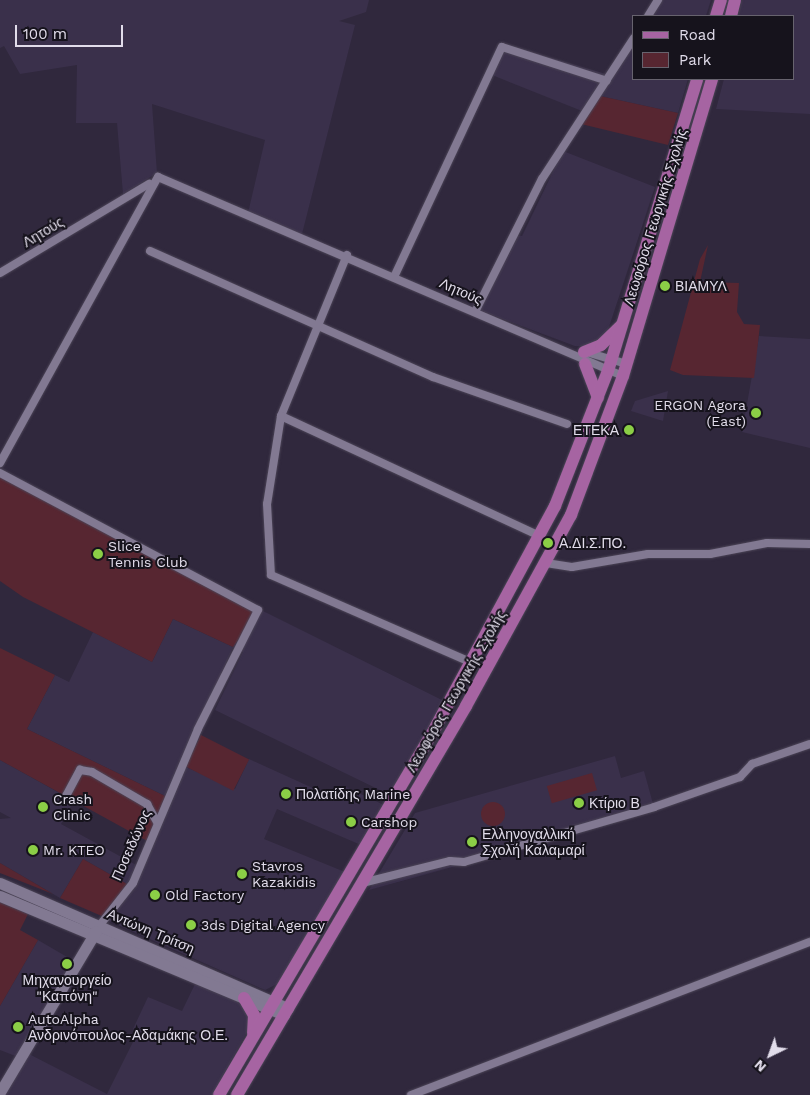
<!DOCTYPE html>
<html>
<head>
<meta charset="utf-8">
<style>
  body { margin:0 }
  #map { position:relative; width:810px; height:1095px; overflow:hidden; background:#30283d; font-family:"Work Sans",sans-serif }
  div>[style] { position:absolute }
  [style*='--x'] { left:calc(var(--x)*1px); top:calc(var(--y)*1px); width:calc(var(--w)*1px); rotate:calc(var(--a)*1deg) }
  .built>* { inset:0; background:#3a304b }
  .green>* { inset:0; background:#572631; transform-origin:0 0 }
  .round { border-radius:50% }
  .roads { filter:drop-shadow(0 0 1px #4c4557) drop-shadow(0 0 1px #4c4557) }
  .street>* { height:8px; margin:-4px; padding:0 4px; transform-origin:4px; border-radius:4px; background:#827992 }
  .secondary>* { height:11px; margin:-5.5px; padding:0 5.5px; transform-origin:5.5px; border-radius:5.5px; background:#827992 }
  .primary>* { height:12px; margin:-6px; padding:0 6px; transform-origin:6px; border-radius:6px; background:#a664a2 }
  .dots>* { width:14px; height:14px; translate:-50% -50%; box-sizing:border-box; border:2px solid #16131c; border-radius:50% }
  span { translate:-50% -50%; white-space:nowrap; text-align:center; line-height:1.15; -webkit-text-stroke:4px #16131c; paint-order:stroke }
  .street-label { font-size:14px; color:#e1dcea }
  .poi-label { font-size:14px; color:#e1dcea }
  .left { translate:0 -50%; text-align:left }
  .right { translate:-100% -50%; text-align:right }
  .legend { position:absolute; left:632px; top:15px; width:162px; height:65px; box-sizing:border-box; background:#16131c; border:1px solid #67636e; margin:0; padding:6px 9px; list-style:none; font-size:15px; color:#e1dcea }
  .legend li { display:flex; align-items:center; gap:10px; height:25px }
  .legend b { width:25px; border:1px solid #67636e }
  .north { position:absolute; left:745px; top:1030px; width:50px; height:50px; -webkit-text-stroke:4px #16131c; paint-order:stroke; rotate:222deg; font-size:14px; font-weight:700; line-height:20px; text-align:center; color:#e1dcea }
  .north::after { content:''; display:block; margin:auto; width:18px; height:22px; background:#e1dcea; clip-path:polygon(50% 0,100% 100%,50% 72%,0 100%) }
  .scale { position:absolute; left:15px; top:25px; width:108px; height:22px; box-sizing:border-box; border:2px solid #e1dcea; border-top:0; padding-left:6px; font-size:15px; line-height:18px; white-space:nowrap; color:#e1dcea; -webkit-text-stroke:4px #16131c; paint-order:stroke }
</style>
</head>
<body>
<div id="map">
  <div class="built">
    <div style="clip-path:polygon(0 0,369px 0,366px 12px,339px 21px,355px 25px,302px 234px,248px 213px,265px 140px,152px 104px,157px 173px,123px 194px,117px 123px,76px 123px,77px 65px,20px 74px,4px 46px,0 48px)"></div>
    <div style="clip-path:polygon(662px 0,711px 0,706px 16px,651px 16px)"></div>
    <div style="clip-path:polygon(742px 0,810px 0,810px 114px,716px 109px,724px 79px,794px 79px,794px 16px,738px 16px)"></div>
    <div style="clip-path:polygon(634px 43px,634px 79px,688px 79px,678px 113px,600px 96px)"></div>
    <div style="clip-path:polygon(504px 44px,606px 74px,582px 111px,492px 75px)"></div>
    <div style="clip-path:polygon(563px 151px,655px 187px,609px 327px,604px 337px,588px 346px,575px 346px,479px 310px,516px 235px,522px 236px)"></div>
    <div style="clip-path:polygon(759px 336px,810px 339px,810px 448px,742px 432px)"></div>
    <div style="clip-path:polygon(668px 391px,663px 421px,631px 411px,635px 401px)"></div>
    <div style="clip-path:polygon(261px 610px,444px 701px,390px 795px,215px 710px,243px 652px,233px 647px,167px 797px,27px 729px,55px 675px,69px 682px,93px 632px,152px 662px,173px 619px,233px 647px)"></div>
    <div style="clip-path:polygon(615px 756px,621px 778px,644px 771px,655px 811px,369px 890px,415px 813px)"></div>
    <div style="clip-path:polygon(249px 759px,337px 799px,344px 786px,384px 805px,361px 845px,277px 809px,264px 839px,345px 872px,277px 984px,265px 990px,109px 921px,136px 885px,186px 767px,235px 789px)"></div>
    <div style="clip-path:polygon(0 760px,74px 801px,61px 824px,138px 866px,127px 884px,83px 859px,60px 898px,0 863px,0 819px,11px 818px,0 812px)"></div>
    <div style="clip-path:polygon(38px 940px,74px 961px,18px 1057px,0 1050px,0 1006px)"></div>
    <div style="clip-path:polygon(195px 984px,247px 1004px,252px 1023px,212px 1095px,2px 1095px,27px 1053px,107px 1094px,138px 1032px,133px 1029px,148px 997px,182px 1011px)"></div>
  </div>
  <div class="green">
    <div style="clip-path:polygon(600px 96px,678px 113px,668px 145px,581px 124px)"></div>
    <div style="clip-path:polygon(708px 245px,700px 282px,739px 283px,737px 312px,744px 324px,760px 325px,754px 378px,683px 375px,670px 370px,700px 259px)"></div>
    <div style="clip-path:polygon(0 476px,261px 610px,233px 647px,173px 619px,152px 662px,23px 597px,0 581px)"></div>
    <div style="clip-path:polygon(0 648px,55px 675px,27px 729px,167px 797px,149px 842px,0 760px)"></div>
    <div style="left:201px;top:735px;width:54px;height:35px;rotate:27deg"></div>
    <div style="left:592px;top:773px;width:18px;height:47px;rotate:74deg"></div>
    <div class="round" style="left:481px;top:802px;width:24px;height:24px"></div>
    <div style="clip-path:polygon(83px 859px,127px 884px,104px 917px,60px 898px)"></div>
    <div style="clip-path:polygon(0 863px,53px 894px,0 873px)"></div>
    <div style="clip-path:polygon(0 902px,28px 914px,20px 930px,38px 940px,0 1006px)"></div>
  </div>
  <div class="roads">
    <div class="street">
      <div style="--x:648;--y:16;--w:19;--a:-58"></div>
      <div style="--x:150;--y:251;--w:310;--a:24"></div>
      <div style="--x:433;--y:377;--w:142;--a:19.3"></div>
      <div style="--x:347;--y:255;--w:174;--a:112.3"></div>
      <div style="--x:281;--y:416;--w:285;--a:24.9"></div>
      <div style="--x:0;--y:273;--w:174;--a:-30.9"></div>
      <div style="--x:395;--y:275;--w:252;--a:-64.9"></div>
      <div style="--x:502;--y:47;--w:110;--a:17.9"></div>
      <div style="--x:475;--y:312;--w:149;--a:-63.3"></div>
      <div style="--x:542;--y:179;--w:168;--a:-56.9"></div>
      <div style="--x:586;--y:352;--w:43;--a:16.3"></div>
      <div style="--x:281;--y:416;--w:89;--a:99"></div>
      <div style="--x:267;--y:504;--w:71;--a:86.8"></div>
      <div style="--x:271;--y:575;--w:219;--a:23.6"></div>
      <div style="--x:0;--y:463;--w:327;--a:-61.1"></div>
      <div style="--x:158;--y:177;--w:506;--a:23.17"></div>
      <div style="--x:0;--y:473;--w:292;--a:28"></div>
      <div style="--x:258;--y:610;--w:133;--a:116.8"></div>
      <div style="--x:198;--y:729;--w:167;--a:112.9"></div>
      <div style="--x:133;--y:883;--w:53;--a:128.2"></div>
      <div style="--x:546;--y:563;--w:26;--a:9"></div>
      <div style="--x:572;--y:567;--w:77;--a:-9.7"></div>
      <div style="--x:648;--y:554;--w:62;--a:0"></div>
      <div style="--x:710;--y:554;--w:58;--a:-10.9"></div>
      <div style="--x:767;--y:543;--w:43;--a:1.3"></div>
      <div style="--x:66;--y:796;--w:30;--a:-62"></div>
      <div style="--x:80;--y:770;--w:12;--a:9"></div>
      <div style="--x:92;--y:772;--w:64;--a:30.2"></div>
      <div style="--x:147;--y:804;--w:21;--a:61"></div>
      <div style="--x:362;--y:883;--w:91;--a:-14"></div>
      <div style="--x:450;--y:861;--w:14;--a:4"></div>
      <div style="--x:464;--y:862;--w:198;--a:-16.1"></div>
      <div style="--x:654;--y:807;--w:91;--a:-19.2"></div>
      <div style="--x:740;--y:777;--w:18;--a:-47"></div>
      <div style="--x:752;--y:764;--w:61;--a:-19"></div>
      <div style="--x:411;--y:1095;--w:427;--a:-21"></div>
    </div>
    <div class="secondary">
      <div style="--x:0;--y:883;--w:314;--a:23.5"></div>
      <div style="--x:0;--y:896;--w:308;--a:22.7"></div>
      <div style="--x:0;--y:1092;--w:187;--a:-59.2"></div>
    </div>
    <div class="primary">
      <div style="--x:716;--y:16;--w:17;--a:-73"></div>
      <div style="--x:731;--y:16;--w:16;--a:-76"></div>
      <div style="--x:584;--y:352;--w:18;--a:-22"></div>
      <div style="--x:601;--y:345;--w:28;--a:-44"></div>
      <div style="--x:585;--y:364;--w:36;--a:69"></div>
      <div style="--x:244;--y:998;--w:20;--a:60"></div>
      <div style="--x:254;--y:1015;--w:18;--a:93"></div>
      <div style="--x:219;--y:1095;--w:428;--a:-59.5"></div>
      <div style="--x:436;--y:726;--w:250;--a:-61.6"></div>
      <div style="--x:555;--y:506;--w:145;--a:-68.6"></div>
      <div style="--x:608;--y:371;--w:305;--a:-73"></div>
      <div style="--x:237;--y:1095;--w:451;--a:-59.5"></div>
      <div style="--x:466;--y:706;--w:218;--a:-61.2"></div>
      <div style="--x:571;--y:515;--w:148;--a:-69.5"></div>
      <div style="--x:623;--y:376;--w:310;--a:-73.3"></div>
    </div>
  </div>
  <div class="dots">
    <div style="left:665px;top:286px;background:#8bce46"></div>
    <div style="left:756px;top:413px;background:#8bce46"></div>
    <div style="left:629px;top:430px;background:#8bce46"></div>
    <div style="left:548px;top:543px;background:#8bce46"></div>
    <div style="left:98px;top:554px;background:#8bce46"></div>
    <div style="left:286px;top:794px;background:#8bce46"></div>
    <div style="left:579px;top:803px;background:#8bce46"></div>
    <div style="left:43px;top:807px;background:#8bce46"></div>
    <div style="left:351px;top:822px;background:#8bce46"></div>
    <div style="left:472px;top:842px;background:#8bce46"></div>
    <div style="left:33px;top:850px;background:#8bce46"></div>
    <div style="left:242px;top:874px;background:#8bce46"></div>
    <div style="left:155px;top:895px;background:#8bce46"></div>
    <div style="left:191px;top:925px;background:#8bce46"></div>
    <div style="left:67px;top:964px;background:#8bce46"></div>
    <div style="left:18px;top:1027px;background:#8bce46"></div>
  </div>
  <div class="street-label">
    <span style="left:655px;top:217px;rotate:-73deg">Λεωφόρος Γεωργικής Σχολής</span>
    <span style="left:43px;top:232px;rotate:-31deg">Λητούς</span>
    <span style="left:461px;top:291px;rotate:24deg">Λητούς</span>
    <span style="left:456px;top:691px;rotate:-60deg">Λεωφόρος Γεωργικής Σχολής</span>
    <span style="left:131px;top:845px;rotate:-66deg">Ποσειδώνος</span>
    <span style="left:151px;top:931px;rotate:23deg">Αντώνη Τρίτση</span>
  </div>
  <div class="poi-label">
    <span class="left" style="left:675px;top:286px">ΒΙΑΜΥΛ</span>
    <span class="right" style="left:746px;top:413px">ERGON Agora<br>(East)</span>
    <span class="right" style="left:619px;top:430px">ΕΤΕΚΑ</span>
    <span class="left" style="left:559px;top:543px">Α.ΔΙ.Σ.ΠΟ.</span>
    <span class="left" style="left:108px;top:554px">Slice<br>Tennis Club</span>
    <span class="left" style="left:296px;top:794px">Πολατίδης Marine</span>
    <span class="left" style="left:53px;top:807px">Crash<br>Clinic</span>
    <span class="left" style="left:589px;top:803px">Κτίριο Β</span>
    <span class="left" style="left:361px;top:822px">Carshop</span>
    <span class="left" style="left:482px;top:842px">Ελληνογαλλική<br>Σχολή Καλαμαρί</span>
    <span class="left" style="left:43px;top:850px">Mr. KTEO</span>
    <span class="left" style="left:252px;top:874px">Stavros<br>Kazakidis</span>
    <span class="left" style="left:165px;top:895px">Old Factory</span>
    <span class="left" style="left:201px;top:925px">3ds Digital Agency</span>
    <span style="left:67px;top:988px">Μηχανουργείο<br>"Καπόνη"</span>
    <span class="left" style="left:28px;top:1027px">AutoAlpha<br>Ανδρινόπουλος-Αδαμάκης Ο.Ε.</span>
  </div>
  <ul class="legend">
  <li><b style="height:6px;background:#a664a2"></b>Road</li>
  <li><b style="height:14px;background:#572631"></b>Park</li>
  </ul>
  <div class="north">N</div>
  <div class="scale">100 m</div>
</div>
</body>
</html>
